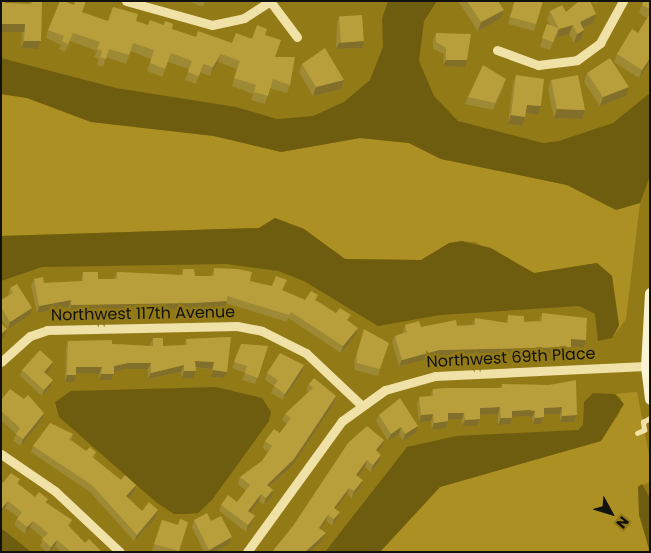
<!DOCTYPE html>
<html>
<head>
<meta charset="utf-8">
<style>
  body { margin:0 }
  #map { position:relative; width:651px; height:553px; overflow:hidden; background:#927a17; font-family:Poppins,sans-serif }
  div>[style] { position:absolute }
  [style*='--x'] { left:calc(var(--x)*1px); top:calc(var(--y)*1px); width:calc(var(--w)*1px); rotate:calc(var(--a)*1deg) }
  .green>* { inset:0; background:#ad9023 }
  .water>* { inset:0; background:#6f5d0f }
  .lane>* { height:4.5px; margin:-2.25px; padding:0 2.25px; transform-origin:2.25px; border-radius:2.25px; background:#f0e1a6 }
  .street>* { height:9px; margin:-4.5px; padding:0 4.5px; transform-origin:4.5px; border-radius:4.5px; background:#f0e1a6 }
  .secondary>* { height:11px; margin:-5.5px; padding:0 5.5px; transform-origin:5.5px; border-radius:5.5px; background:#fbf4d4 }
  .wall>* { inset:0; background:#9e8934 }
  .shaded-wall>* { inset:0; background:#816f2a; transform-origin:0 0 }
  .building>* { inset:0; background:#b89f3c; transform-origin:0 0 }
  span { translate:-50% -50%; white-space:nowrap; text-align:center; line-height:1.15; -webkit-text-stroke:5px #927a17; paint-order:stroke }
  .street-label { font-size:16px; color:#111 }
  .frame { position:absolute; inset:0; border:2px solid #111; pointer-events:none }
  .north { position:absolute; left:586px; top:488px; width:50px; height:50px; -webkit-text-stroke:4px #927a17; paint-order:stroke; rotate:129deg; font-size:14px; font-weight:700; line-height:20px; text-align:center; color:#111 }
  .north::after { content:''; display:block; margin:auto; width:18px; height:22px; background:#111; clip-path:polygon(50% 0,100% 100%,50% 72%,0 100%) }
</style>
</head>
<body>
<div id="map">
  <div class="green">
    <div style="clip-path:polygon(1px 94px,27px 98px,91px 122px,214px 136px,281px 152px,360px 138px,409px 143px,441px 159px,567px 185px,616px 210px,640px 203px,626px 319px,615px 334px,619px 325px,612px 276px,597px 263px,534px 273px,475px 242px,461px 241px,421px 260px,345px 259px,304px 229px,275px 218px,259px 228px,1px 236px)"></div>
    <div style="clip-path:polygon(637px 392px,650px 460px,650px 482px,638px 487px,649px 552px,380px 552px,440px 487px,601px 441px,620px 412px,621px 398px,615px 394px)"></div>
  </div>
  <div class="water">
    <div style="clip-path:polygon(388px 1px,437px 1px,424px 21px,419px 61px,434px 96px,458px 121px,543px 143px,559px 141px,613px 123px,650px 93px,650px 176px,640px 203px,616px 210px,567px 185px,441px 159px,409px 143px,360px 138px,281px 152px,214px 136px,91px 122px,27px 98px,1px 94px,1px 58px,116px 88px,236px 107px,277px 119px,313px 116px,344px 102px,370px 80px,383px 47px,382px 19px)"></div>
    <div style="clip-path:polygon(275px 218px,304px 229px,345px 259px,421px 260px,449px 243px,461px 241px,491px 248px,534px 273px,597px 263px,612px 276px,619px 325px,612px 338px,598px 341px,595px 314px,579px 306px,440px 315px,378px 326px,304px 281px,278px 271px,227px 264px,42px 267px,1px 281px,1px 236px,259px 228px)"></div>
    <div style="clip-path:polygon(216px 387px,262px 398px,271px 412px,269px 421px,212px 500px,198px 513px,187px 514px,174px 514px,157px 503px,59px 417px,55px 402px,71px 391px)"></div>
    <div style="clip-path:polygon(593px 393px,615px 394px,624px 404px,601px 441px,440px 487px,380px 552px,325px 552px,407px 447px,456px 436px,578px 430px,583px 425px,584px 402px)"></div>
    <div style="clip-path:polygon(642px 484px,650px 498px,650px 552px,639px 515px,638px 487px)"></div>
    <div style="clip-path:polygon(1px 529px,5px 531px,31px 552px,1px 552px)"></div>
  </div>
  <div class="lane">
    <div style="--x:637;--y:433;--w:8;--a:-23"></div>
    <div style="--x:644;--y:430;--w:8;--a:-97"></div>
    <div style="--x:643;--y:422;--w:8;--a:-30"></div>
  </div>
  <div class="street">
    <div style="--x:126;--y:1;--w:89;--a:15.6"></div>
    <div style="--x:212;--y:25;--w:33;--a:-12"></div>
    <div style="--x:244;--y:18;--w:31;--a:-33"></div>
    <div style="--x:270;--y:1;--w:45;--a:53.1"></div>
    <div style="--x:497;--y:50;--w:44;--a:20.1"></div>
    <div style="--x:538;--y:65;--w:39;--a:-7"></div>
    <div style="--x:577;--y:60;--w:29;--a:-36"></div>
    <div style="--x:600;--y:43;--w:48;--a:-61.3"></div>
    <div style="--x:1;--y:362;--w:39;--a:-42"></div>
    <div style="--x:30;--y:336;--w:18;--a:-19"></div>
    <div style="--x:47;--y:330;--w:190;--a:-1.2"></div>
    <div style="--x:237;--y:326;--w:25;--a:11"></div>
    <div style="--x:262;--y:331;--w:49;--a:26.6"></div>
    <div style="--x:306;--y:353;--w:74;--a:43.4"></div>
    <div style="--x:1;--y:454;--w:65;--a:34.4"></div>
    <div style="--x:55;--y:491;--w:89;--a:43.2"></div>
    <div style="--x:247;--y:552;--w:162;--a:-54.1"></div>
    <div style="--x:342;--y:421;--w:53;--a:-35.8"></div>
    <div style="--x:385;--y:390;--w:52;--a:-15.6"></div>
    <div style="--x:435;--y:376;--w:211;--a:-2.7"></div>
  </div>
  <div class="secondary">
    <div style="--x:650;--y:293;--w:73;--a:93.1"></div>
    <div style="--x:646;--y:366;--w:33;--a:83"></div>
  </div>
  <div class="wall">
    <div style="clip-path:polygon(29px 1px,42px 1px,41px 41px,38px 49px,21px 48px,22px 32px,5px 3px,29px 4px)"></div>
    <div style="clip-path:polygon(187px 1px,205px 1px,203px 7px)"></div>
    <div style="clip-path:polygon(458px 1px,498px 1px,500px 19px,478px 31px)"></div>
    <div style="clip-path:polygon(514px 1px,543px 1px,534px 31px,508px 24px)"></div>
    <div style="clip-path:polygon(591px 1px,598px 1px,596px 4px)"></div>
    <div style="clip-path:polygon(650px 1px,650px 66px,648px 65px,639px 78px,614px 62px,617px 54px,638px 33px,647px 18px,639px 13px,642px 5px)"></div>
    <div style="clip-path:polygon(550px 11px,566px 12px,593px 23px,583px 28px,584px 30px,581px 39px,574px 43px,569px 34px,556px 38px,555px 37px,550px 50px,540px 47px,547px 24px,550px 25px,547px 20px)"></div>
    <div style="clip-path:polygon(339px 17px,362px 48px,336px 49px,337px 23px)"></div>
    <div style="clip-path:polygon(108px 21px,136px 21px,148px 25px,172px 29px,196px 37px,232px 43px,265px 35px,290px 85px,287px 93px,270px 88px,265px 104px,251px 100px,253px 94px,232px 86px,237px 69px,218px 62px,210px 76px,200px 72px,196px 84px,185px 80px,189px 69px,168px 62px,162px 77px,147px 71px,151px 59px,131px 51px,126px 64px,106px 57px,103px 67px,97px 65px,99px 59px,94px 57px,97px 51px,70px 41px,65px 52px,59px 49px,61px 45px,46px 38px,48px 30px)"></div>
    <div style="clip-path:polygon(436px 33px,465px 67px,443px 66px,444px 54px,433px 49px,433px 40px)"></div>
    <div style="clip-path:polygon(302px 64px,341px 89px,313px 96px,299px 72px)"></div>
    <div style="clip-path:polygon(587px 73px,626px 96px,600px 106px,584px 82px)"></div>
    <div style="clip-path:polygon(516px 75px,541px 106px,538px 115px,525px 114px,522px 126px,508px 124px,513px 83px)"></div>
    <div style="clip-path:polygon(551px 80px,585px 110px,582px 119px,554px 118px,548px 89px)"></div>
    <div style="clip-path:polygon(504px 86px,493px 110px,465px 104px,468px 97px)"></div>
    <div style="clip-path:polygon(214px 268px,250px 281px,282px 290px,305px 300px,316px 300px,358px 328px,356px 335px,341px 353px,288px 318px,287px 322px,226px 303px,225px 307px,192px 309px,69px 311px,69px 307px,37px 313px,31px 285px,34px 279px,44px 283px,81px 281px,83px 272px,98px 279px,114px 279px,117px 272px,181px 275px,183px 269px,195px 276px,211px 276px)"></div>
    <div style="clip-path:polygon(10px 288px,30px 315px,8px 329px,1px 318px,1px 300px,8px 296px,8px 295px)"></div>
    <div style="clip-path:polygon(542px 313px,586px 340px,584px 347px,571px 346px,568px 353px,436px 357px,399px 366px,392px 342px,395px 336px,403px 333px,405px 325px,421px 327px,472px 325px,475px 318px,506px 323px,508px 315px,524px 322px,539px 321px)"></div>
    <div style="clip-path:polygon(362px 336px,380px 369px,378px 376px,355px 370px,354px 361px)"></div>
    <div style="clip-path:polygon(231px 337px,224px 378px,211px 377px,212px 369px,196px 368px,193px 378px,182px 378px,181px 372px,148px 379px,148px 369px,125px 369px,114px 372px,111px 380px,99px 380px,99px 374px,76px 373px,74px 382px,65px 382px,66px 347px,68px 341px,112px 344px,150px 346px,153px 338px,163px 346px,184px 345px,186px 339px)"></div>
    <div style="clip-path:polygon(241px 344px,268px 346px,255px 384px,242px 380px,245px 373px,232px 368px)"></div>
    <div style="clip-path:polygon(304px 365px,302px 372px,283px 400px,271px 393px,274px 386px,265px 380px,267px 373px)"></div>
    <div style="clip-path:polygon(51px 369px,46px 374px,53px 380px,50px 387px,42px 396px,20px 376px,22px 370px)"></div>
    <div style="clip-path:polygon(309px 384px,336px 396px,334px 403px,292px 466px,269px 487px,271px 497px,264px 505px,259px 501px,250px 512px,255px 516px,252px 523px,246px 532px,219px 511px,221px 505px,237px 502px,246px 491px,238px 484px,240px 477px,262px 461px,268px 452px,263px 448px,265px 441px,280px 433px,287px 424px,282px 420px,285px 414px,308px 392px,306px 391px)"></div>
    <div style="clip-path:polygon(502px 384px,549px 385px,577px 415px,574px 422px,560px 422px,560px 414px,544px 414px,544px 417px,541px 424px,533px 424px,532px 417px,526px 416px,512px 417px,510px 424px,498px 425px,498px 414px,480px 415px,480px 419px,477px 426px,462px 426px,462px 419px,448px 420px,446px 428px,432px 430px,431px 421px,419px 422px,417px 404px,419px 397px,430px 396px,433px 389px,500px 388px)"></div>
    <div style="clip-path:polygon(24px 399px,44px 413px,42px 419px,21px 446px,13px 441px,16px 434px,1px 420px,1px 400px)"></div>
    <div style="clip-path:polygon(379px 415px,416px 433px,403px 441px,399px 434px,388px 441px,376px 421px)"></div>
    <div style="clip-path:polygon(73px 434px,71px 440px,86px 451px,96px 452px,94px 458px,121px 480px,136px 485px,134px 492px,128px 498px,142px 511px,156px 517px,134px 541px,90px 492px,31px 452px,33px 446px)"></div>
    <div style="clip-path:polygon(382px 447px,377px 452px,379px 462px,371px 472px,365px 467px,357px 476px,360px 487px,352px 498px,347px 494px,335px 509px,340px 512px,337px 519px,332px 526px,326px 521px,320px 529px,326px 533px,323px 540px,293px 526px)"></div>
    <div style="clip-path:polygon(20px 479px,18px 484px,35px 497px,48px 499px,46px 503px,72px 520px,69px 527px,85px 543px,102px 552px,61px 552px,55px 546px,50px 552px,46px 552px,40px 546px,43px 538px,30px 527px,25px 534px,14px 525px,18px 517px,5px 508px,1px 513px,1px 485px)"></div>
    <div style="clip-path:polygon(162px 520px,177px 525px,188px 522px,179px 552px,155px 552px,152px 551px)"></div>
    <div style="clip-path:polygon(194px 520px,211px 521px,229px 544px,215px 552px,204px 552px,192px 527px)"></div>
  </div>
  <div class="shaded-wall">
    <div style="clip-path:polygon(504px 10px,500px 19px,478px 31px,481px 22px)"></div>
    <div style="clip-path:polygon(596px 14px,593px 23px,577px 31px,580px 22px)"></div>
    <div style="left:1px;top:24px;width:24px;height:8px"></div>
    <div style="clip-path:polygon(573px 25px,569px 34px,556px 38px,559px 29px)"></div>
    <div style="clip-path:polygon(584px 30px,581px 39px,574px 43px,577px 34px)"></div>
    <div style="clip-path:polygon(24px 41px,41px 41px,38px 49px,21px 48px)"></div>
    <div style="clip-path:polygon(364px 41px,362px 48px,336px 49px,339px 43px)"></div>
    <div style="clip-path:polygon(221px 54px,218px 62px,210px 76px,213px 67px)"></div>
    <div style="clip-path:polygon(650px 58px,648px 65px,639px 78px,642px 70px)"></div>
    <div style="clip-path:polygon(446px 60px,467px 60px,465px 67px,443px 66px)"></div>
    <div style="clip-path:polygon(344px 80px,341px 89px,313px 96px,316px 87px)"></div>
    <div style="clip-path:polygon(629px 87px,626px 96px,600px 106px,603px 97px)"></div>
    <div style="clip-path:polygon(527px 105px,541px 106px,538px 115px,523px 113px)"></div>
    <div style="clip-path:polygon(557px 109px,585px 110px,582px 119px,554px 118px)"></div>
    <div style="clip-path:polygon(511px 115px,525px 117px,522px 126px,508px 124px)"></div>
    <div style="clip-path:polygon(71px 300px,69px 307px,37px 313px,39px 306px)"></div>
    <div style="clip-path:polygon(227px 301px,225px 307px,192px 309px,69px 311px,71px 305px)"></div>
    <div style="clip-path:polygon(32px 308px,30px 315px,8px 329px,10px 322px)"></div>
    <div style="clip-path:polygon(358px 328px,356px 335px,341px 353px,343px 346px)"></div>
    <div style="clip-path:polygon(7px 329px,5px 336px,1px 339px,1px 334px)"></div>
    <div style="clip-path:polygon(571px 339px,586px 340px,584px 347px,568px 346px)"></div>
    <div style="clip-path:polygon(571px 347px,568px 353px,436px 357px,399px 366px,402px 360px,439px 350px)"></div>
    <div style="clip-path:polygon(195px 361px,214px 362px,212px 369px,193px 367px)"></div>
    <div style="clip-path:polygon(53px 362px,51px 369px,42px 379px,44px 372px)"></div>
    <div style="clip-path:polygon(128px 363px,151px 363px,148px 369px,125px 369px,111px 373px,114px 366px)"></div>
    <div style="clip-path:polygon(184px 365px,181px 372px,148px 379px,151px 373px)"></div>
    <div style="clip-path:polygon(304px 365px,302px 372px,283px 400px,285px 394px)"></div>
    <div style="clip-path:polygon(76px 367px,102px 367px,99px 374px,74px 373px)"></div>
    <div style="clip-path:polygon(213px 370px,227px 372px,224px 378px,211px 377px)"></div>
    <div style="clip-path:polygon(184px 371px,196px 371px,193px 378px,182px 378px)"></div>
    <div style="clip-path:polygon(101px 374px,114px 374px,111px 380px,99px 380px)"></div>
    <div style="clip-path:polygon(67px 375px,76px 375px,74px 382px,65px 382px)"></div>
    <div style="clip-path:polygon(53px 380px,50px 387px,42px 396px,44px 390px)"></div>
    <div style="clip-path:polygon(336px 396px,334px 403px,292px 466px,264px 491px,267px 485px)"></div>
    <div style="clip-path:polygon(500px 407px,498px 414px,477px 415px,480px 408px)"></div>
    <div style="clip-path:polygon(562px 407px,560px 414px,541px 414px,544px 408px)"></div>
    <div style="clip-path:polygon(529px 410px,535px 411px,532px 417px,526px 416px,510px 417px,512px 411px)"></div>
    <div style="clip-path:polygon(44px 413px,42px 419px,21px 446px,23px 439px)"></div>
    <div style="clip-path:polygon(448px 413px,464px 413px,462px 419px,445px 420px)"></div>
    <div style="clip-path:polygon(433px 414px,431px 421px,419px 422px,421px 415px)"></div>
    <div style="clip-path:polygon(577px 415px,574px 422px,560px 422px,562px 416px)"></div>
    <div style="clip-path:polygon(544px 417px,541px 424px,533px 424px,535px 418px)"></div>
    <div style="clip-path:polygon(501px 418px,512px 418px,510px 424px,498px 425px)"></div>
    <div style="clip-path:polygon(480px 419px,477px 426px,462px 426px,465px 420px)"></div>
    <div style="clip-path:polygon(448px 421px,446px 428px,432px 430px,434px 423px)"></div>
    <div style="clip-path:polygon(418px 426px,416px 433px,403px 441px,405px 434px)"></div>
    <div style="clip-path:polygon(401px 427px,399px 434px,388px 441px,391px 434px)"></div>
    <div style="clip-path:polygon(384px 440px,382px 447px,373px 457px,376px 450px)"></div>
    <div style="clip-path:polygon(381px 455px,379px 462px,371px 472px,373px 465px)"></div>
    <div style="clip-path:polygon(367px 460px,365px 467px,353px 482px,356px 475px)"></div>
    <div style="clip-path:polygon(363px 480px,360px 487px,352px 498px,354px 491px)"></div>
    <div style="clip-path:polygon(136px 485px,134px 492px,124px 503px,126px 496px)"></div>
    <div style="clip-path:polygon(349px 488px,347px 494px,331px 515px,334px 508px)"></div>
    <div style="clip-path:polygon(273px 490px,271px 497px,264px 505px,266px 498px)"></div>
    <div style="clip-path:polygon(261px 494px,259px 501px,246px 518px,248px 511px)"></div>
    <div style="clip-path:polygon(8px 501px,5px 508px,1px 513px,2px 509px)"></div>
    <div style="clip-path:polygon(158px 510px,156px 517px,134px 541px,137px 535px)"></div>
    <div style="clip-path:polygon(340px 512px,337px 519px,332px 526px,334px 519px)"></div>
    <div style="clip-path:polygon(328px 515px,326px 521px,316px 535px,319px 528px)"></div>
    <div style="clip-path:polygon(255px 516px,252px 523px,246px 532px,248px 525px)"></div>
    <div style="clip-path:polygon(33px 521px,30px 527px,25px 534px,27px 527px)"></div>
    <div style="clip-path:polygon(326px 533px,323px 540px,310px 552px,305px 552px)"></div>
    <div style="clip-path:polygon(232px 537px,229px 544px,215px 552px,208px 552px,209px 550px)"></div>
    <div style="clip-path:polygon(57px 540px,55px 546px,50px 552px,49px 552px,51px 547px)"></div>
  </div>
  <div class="building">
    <div style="clip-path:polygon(1px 1px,5px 1px,5px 3px,32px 4px,32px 1px,42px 1px,41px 41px,24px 41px,25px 24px,1px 24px)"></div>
    <div style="clip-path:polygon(60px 1px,64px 1px,74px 5px,75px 1px,86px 1px,82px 12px,108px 21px,113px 7px,138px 14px,136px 21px,148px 25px,150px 20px,164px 25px,165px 21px,173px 24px,172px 29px,196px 37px,198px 31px,232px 43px,236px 33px,252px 39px,257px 25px,267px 29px,265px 35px,281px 40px,275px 57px,295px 57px,290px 85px,273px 79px,268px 96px,254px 92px,256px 85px,234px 78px,240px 61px,221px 54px,213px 67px,203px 64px,199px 76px,188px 72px,192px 61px,171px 53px,165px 69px,150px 63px,154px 50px,133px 43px,129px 55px,109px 49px,106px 59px,100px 57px,102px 51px,97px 49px,100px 42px,73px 33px,68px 44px,62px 41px,64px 36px,48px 30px)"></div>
    <div style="clip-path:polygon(467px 1px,498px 1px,504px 10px,481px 22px)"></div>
    <div style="clip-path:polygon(515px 1px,543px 1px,536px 24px,510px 17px)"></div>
    <div style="clip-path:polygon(579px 1px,590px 1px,596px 14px,580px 22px,584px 30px,577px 34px,573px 25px,559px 29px,550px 11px,562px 5px,566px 12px)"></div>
    <div style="clip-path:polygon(644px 1px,650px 1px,650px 9px,642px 5px)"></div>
    <div style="clip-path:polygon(650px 14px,650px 58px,642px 70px,617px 54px,632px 29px,638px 33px)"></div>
    <div style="left:362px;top:15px;width:26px;height:23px;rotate:86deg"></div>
    <div style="left:547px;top:24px;width:12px;height:15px;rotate:20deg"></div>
    <div style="clip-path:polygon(436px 33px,471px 34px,467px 60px,446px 60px,446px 48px,436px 42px)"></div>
    <div style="clip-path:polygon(325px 48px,344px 80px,316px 87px,302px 64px)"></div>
    <div style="clip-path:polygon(610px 58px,629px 87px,603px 97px,587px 73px)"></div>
    <div style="clip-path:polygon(483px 65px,506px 79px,495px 103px,468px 97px)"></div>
    <div style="clip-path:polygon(516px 75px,544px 79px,541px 106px,527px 105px,525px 117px,511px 115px)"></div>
    <div style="clip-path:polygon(578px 75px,585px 110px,557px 109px,551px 80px)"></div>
    <div style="clip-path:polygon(214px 268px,238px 269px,252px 272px,250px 281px,272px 286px,276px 276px,287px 280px,282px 290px,305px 300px,311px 291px,318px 295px,315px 300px,336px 313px,340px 308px,351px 315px,347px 320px,358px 328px,343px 346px,291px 312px,289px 315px,227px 296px,227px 301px,195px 303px,71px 305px,71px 300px,39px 306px,34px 279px,43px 277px,44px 283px,83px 281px,83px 272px,98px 272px,98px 279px,117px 279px,117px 272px,183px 275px,183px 269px,194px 269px,195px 276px,214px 276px)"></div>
    <div style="clip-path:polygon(17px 284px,32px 308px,10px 322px,1px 307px,1px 300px,13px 293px,10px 288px)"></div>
    <div style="clip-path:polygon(542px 313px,587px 318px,586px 340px,571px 339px,571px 347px,439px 350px,402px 360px,395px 336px,407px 332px,405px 325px,419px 321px,421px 327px,456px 320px,457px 326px,475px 325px,475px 318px,508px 323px,508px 315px,524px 316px,524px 322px,542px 321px)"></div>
    <div style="clip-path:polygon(1px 323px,7px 329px,1px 334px)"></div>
    <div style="clip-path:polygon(364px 329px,389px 343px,380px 369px,357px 363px,357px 354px)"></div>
    <div style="clip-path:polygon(231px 337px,227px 372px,213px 370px,214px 362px,195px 361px,196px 371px,184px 371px,184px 365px,151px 373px,151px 363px,128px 363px,114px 366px,114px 374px,101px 374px,102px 367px,76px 367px,76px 375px,67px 375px,68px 341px,112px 340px,112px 344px,153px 346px,153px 338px,163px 338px,163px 346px,187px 345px,186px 339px)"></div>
    <div style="clip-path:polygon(241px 344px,268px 346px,258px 378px,245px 373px,247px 366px,234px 362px)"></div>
    <div style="clip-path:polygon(40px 350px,53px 362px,44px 372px,53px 380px,44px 390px,22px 370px)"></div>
    <div style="clip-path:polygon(280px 353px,304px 365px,285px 394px,274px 386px,278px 380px,267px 373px)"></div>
    <div style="clip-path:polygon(314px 378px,336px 396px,294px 459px,267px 485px,273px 490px,266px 498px,261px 494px,248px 511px,255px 516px,248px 525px,221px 505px,228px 495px,237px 502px,250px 485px,240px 477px,262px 461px,272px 446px,265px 441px,274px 429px,280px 433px,291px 418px,285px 414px,313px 388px,309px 384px)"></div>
    <div style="clip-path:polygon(576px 380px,577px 415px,562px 416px,562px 407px,544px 408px,544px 417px,535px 418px,535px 411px,529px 410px,512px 411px,512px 418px,501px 418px,500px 407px,480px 408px,480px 419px,465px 420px,464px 413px,448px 413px,448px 421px,434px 423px,433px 414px,421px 415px,419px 397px,433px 396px,433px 389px,445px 388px,502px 388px,502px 384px,549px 385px)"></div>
    <div style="clip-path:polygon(10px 389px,24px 399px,28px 395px,44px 413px,23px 439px,16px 434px,20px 428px,1px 411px,1px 400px)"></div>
    <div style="clip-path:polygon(400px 398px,418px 426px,405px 434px,401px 427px,391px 434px,379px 415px)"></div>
    <div style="clip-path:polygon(50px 423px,73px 434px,69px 439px,86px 451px,90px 447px,96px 452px,92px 457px,121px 480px,125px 475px,136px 485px,126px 496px,142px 511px,149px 502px,158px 510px,137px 535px,92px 485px,33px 446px)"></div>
    <div style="clip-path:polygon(367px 426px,384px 440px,376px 450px,381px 455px,373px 465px,367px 460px,356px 475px,363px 480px,354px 491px,349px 488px,334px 508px,340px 512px,334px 519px,328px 515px,319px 528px,326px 533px,305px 552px,272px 552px,293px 526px,348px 443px)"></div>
    <div style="clip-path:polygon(11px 473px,20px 479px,17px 483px,35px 497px,39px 492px,48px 499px,45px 502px,72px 520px,68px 525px,85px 543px,89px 539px,102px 552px,71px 552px,57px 540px,51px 547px,42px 539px,48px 533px,33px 521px,27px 527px,17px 519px,22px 512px,8px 501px,1px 509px,1px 485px)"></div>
    <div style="clip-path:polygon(207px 513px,211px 521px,221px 516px,232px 537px,209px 550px,194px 520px)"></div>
    <div style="clip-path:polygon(180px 519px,188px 522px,179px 551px,154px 544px,162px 520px,178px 525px)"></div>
  </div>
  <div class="street-label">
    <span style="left:143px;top:314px;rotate:-1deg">Northwest 117th Avenue</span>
    <span style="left:511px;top:358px;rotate:-3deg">Northwest 69th Place</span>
  </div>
  <div class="frame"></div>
  <div class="north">N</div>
</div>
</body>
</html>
